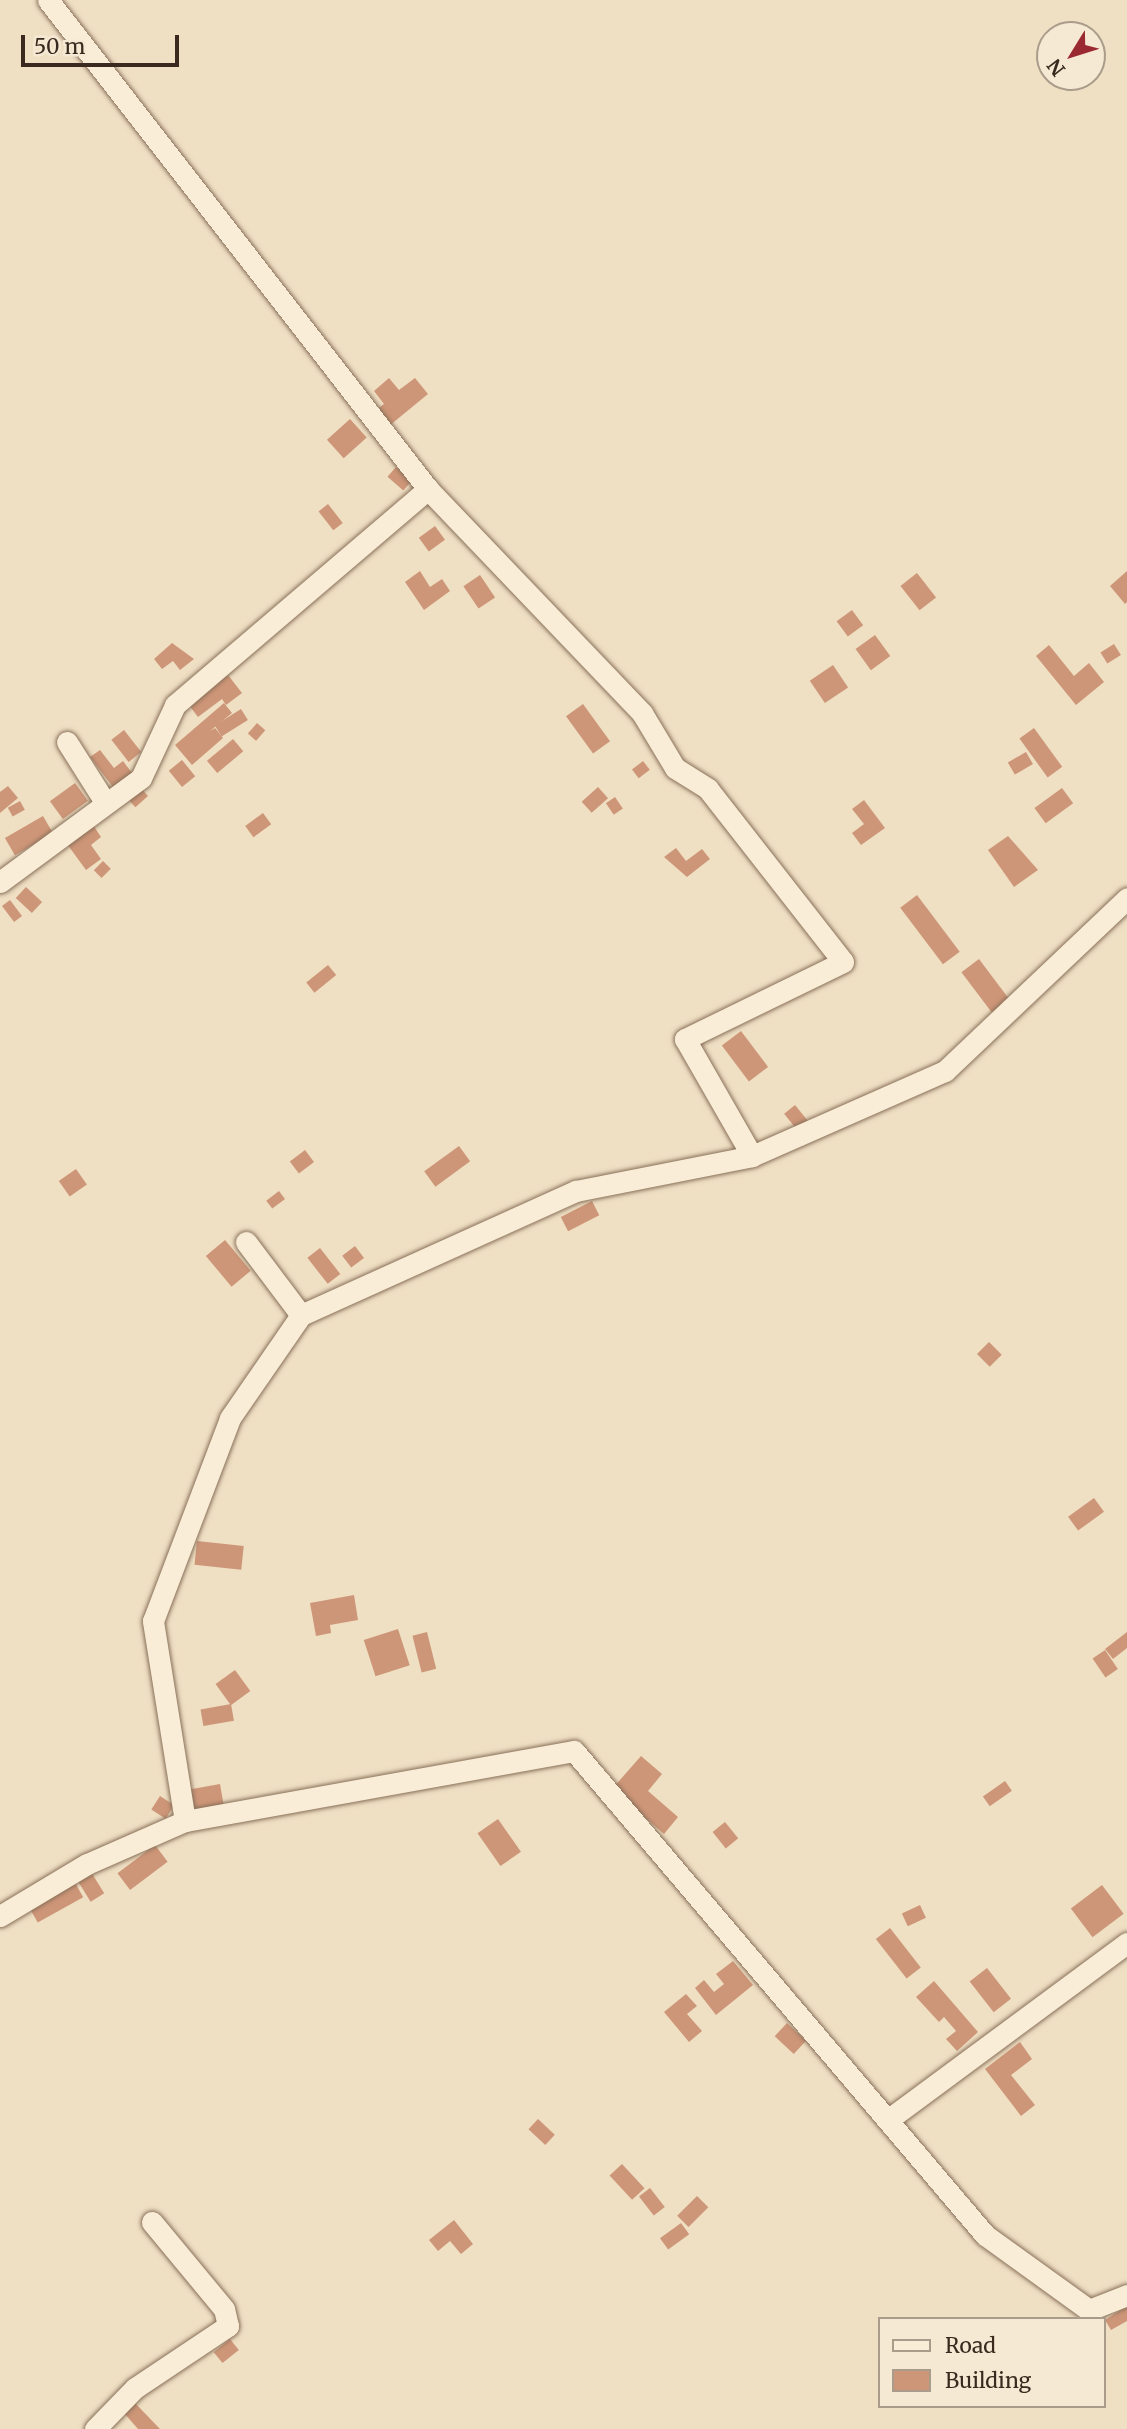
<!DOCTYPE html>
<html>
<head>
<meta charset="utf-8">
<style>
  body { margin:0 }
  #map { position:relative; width:1127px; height:2429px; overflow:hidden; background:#efdfc3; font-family:Merriweather,serif }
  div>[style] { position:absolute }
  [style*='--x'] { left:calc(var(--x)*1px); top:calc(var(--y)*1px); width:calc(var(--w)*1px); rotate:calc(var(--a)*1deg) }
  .building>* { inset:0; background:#ce9678; transform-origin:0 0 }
  .roads { filter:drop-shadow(0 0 2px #89705a) drop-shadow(0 0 2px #89705a) }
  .street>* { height:21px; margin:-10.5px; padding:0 10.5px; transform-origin:10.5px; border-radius:10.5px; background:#f9edd7 }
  span { translate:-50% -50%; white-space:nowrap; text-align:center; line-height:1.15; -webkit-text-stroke:6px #f6e9d3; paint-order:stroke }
  .legend { position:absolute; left:878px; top:2317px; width:228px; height:91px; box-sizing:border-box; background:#f6e9d3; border:2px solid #aa9c8b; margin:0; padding:9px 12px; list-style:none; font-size:21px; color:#39291e }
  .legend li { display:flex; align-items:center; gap:14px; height:35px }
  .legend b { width:35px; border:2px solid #aa9c8b }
  .north { position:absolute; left:1036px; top:21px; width:70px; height:70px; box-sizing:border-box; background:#f6e9d3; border:2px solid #aa9c8b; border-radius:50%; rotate:232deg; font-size:19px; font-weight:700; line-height:28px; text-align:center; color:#39291e }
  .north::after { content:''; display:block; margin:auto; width:24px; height:32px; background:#9a2931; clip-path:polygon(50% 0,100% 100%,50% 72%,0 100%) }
  .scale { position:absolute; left:21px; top:35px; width:158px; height:32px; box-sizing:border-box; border:4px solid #39291e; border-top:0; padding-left:9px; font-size:21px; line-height:24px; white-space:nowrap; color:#39291e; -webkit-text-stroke:5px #f6e9d3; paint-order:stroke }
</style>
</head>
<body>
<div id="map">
  <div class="building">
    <div style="clip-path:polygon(389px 378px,399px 390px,415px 378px,428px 394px,389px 426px,376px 410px,384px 404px,374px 391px)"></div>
    <div style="left:350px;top:419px;width:25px;height:31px;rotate:48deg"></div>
    <div style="left:396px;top:467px;width:21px;height:13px;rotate:41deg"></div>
    <div style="left:328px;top:504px;width:24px;height:12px;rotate:52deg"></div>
    <div style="left:435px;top:526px;width:17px;height:20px;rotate:54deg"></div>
    <div style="clip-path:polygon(420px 571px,430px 587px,442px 579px,450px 591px,424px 610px,405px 582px)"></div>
    <div style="clip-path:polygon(1127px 571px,1127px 602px,1125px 604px,1110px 586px)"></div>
    <div style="left:917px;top:573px;width:31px;height:21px;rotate:52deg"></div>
    <div style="left:480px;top:575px;width:27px;height:20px;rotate:56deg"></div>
    <div style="left:852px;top:610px;width:19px;height:19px;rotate:54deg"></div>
    <div style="left:875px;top:635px;width:26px;height:24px;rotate:54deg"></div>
    <div style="clip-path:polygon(172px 643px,194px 659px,180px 670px,173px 661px,162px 669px,154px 659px)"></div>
    <div style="left:1114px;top:644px;width:13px;height:16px;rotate:58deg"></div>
    <div style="clip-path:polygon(1049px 645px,1074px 676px,1089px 663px,1104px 682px,1076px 705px,1036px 656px)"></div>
    <div style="left:833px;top:665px;width:27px;height:28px;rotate:56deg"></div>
    <div style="clip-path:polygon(228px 675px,242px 693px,226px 705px,222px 699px,198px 717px,189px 705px)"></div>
    <div style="clip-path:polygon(224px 703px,232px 713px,210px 731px,215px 728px,223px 738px,192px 765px,175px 745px)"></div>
    <div style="left:583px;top:704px;width:46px;height:21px;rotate:54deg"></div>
    <div style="left:241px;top:709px;width:13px;height:31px;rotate:58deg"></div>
    <div style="left:257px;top:723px;width:11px;height:14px;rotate:41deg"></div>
    <div style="left:1034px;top:728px;width:48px;height:18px;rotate:54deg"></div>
    <div style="left:124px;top:730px;width:28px;height:16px;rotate:52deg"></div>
    <div style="left:233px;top:739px;width:16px;height:34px;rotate:50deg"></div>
    <div style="clip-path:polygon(100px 750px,114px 768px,123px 761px,132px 773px,113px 787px,90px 757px)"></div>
    <div style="left:1026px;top:752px;width:14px;height:21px;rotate:60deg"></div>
    <div style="left:182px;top:760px;width:21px;height:17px;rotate:51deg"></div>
    <div style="left:643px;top:761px;width:11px;height:14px;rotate:52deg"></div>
    <div style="left:75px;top:783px;width:22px;height:31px;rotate:54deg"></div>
    <div style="clip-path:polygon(8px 786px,18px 798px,0 813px,0 792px)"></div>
    <div style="left:140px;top:787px;width:12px;height:17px;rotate:48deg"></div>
    <div style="left:598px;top:787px;width:15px;height:22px;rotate:48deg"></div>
    <div style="left:1062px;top:788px;width:19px;height:34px;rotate:54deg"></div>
    <div style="left:615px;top:797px;width:14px;height:11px;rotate:56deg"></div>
    <div style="clip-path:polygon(864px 800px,885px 828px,861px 845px,852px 833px,864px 824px,852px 809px)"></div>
    <div style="left:20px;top:801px;width:10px;height:14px;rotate:61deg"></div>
    <div style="left:263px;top:813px;width:14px;height:22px;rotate:54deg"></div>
    <div style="left:43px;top:816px;width:20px;height:44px;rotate:60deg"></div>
    <div style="clip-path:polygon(93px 825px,101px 837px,91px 845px,101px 859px,86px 870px,67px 844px)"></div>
    <div style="clip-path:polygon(1008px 836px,1038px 870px,1014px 887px,988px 850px)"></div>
    <div style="clip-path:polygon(676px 848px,686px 861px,702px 849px,710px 859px,687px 877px,664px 857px)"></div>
    <div style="left:103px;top:861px;width:11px;height:13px;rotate:45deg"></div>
    <div style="left:26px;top:887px;width:22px;height:15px;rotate:43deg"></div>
    <div style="left:917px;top:895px;width:71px;height:21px;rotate:53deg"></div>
    <div style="left:10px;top:900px;width:20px;height:10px;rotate:53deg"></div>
    <div style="left:979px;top:959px;width:54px;height:22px;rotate:53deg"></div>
    <div style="left:328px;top:965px;width:13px;height:28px;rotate:51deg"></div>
    <div style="left:741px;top:1031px;width:45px;height:24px;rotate:53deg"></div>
    <div style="left:795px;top:1105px;width:22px;height:14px;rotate:51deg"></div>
    <div style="left:459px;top:1146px;width:19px;height:43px;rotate:54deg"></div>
    <div style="left:305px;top:1150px;width:15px;height:19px;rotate:53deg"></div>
    <div style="left:76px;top:1169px;width:19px;height:21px;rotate:55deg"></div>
    <div style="left:279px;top:1191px;width:10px;height:16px;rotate:53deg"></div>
    <div style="left:592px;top:1201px;width:16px;height:35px;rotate:63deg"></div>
    <div style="left:225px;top:1240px;width:40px;height:25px;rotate:50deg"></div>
    <div style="left:355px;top:1246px;width:15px;height:16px;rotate:53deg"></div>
    <div style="left:320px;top:1248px;width:33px;height:16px;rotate:52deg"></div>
    <div style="left:989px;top:1342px;width:18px;height:17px;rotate:45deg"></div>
    <div style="left:1094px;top:1498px;width:17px;height:32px;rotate:54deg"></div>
    <div style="left:197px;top:1541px;width:47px;height:24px;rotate:6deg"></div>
    <div style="clip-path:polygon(354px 1595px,358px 1620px,330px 1625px,331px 1633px,316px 1636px,310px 1603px)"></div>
    <div style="left:398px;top:1629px;width:38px;height:36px;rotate:72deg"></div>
    <div style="left:427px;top:1632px;width:38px;height:15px;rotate:76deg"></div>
    <div style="clip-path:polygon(1127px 1632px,1127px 1648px,1113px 1659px,1105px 1649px)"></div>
    <div style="left:1105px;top:1650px;width:23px;height:15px;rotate:56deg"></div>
    <div style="left:235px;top:1670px;width:26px;height:24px;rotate:54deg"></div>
    <div style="left:231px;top:1704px;width:17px;height:31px;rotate:80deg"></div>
    <div style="clip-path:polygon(641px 1756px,662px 1774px,648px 1791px,678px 1817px,664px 1834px,612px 1789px)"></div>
    <div style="left:1005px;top:1781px;width:12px;height:27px;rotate:55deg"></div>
    <div style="left:220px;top:1784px;width:22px;height:31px;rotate:80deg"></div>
    <div style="left:160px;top:1796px;width:17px;height:16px;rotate:33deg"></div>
    <div style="left:498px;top:1819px;width:40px;height:25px;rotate:55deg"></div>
    <div style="left:725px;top:1822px;width:21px;height:16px;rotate:51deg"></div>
    <div style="left:155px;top:1845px;width:21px;height:47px;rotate:53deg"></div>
    <div style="left:91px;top:1872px;width:25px;height:16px;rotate:58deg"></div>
    <div style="left:73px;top:1879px;width:21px;height:52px;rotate:61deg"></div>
    <div style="left:1102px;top:1885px;width:36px;height:39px;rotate:53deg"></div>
    <div style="left:920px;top:1905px;width:14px;height:20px;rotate:65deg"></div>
    <div style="left:890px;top:1928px;width:50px;height:18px;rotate:52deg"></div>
    <div style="clip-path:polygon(733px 1961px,753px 1985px,716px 2015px,695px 1988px,704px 1980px,714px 1992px,724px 1984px,716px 1974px)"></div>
    <div style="left:987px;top:1968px;width:39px;height:22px;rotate:52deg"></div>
    <div style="clip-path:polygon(934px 1981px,978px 2032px,957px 2051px,946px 2039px,956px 2031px,944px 2017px,939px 2022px,916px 1997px)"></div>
    <div style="clip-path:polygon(686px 1994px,697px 2006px,687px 2014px,702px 2031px,689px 2042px,664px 2012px)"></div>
    <div style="left:787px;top:2023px;width:26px;height:18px;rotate:43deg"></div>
    <div style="clip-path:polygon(1020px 2042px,1032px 2059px,1011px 2075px,1035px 2105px,1021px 2116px,985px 2069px)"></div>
    <div style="left:538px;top:2119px;width:23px;height:14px;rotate:43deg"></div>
    <div style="left:622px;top:2164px;width:33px;height:17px;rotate:47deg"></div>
    <div style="left:650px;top:2188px;width:24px;height:14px;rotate:52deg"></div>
    <div style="left:697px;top:2196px;width:16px;height:28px;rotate:45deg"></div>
    <div style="clip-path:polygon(454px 2220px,473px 2244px,461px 2254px,450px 2241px,438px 2251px,429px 2240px)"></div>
    <div style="left:681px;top:2223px;width:14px;height:26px;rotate:54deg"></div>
    <div style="clip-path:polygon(1127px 2306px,1127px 2321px,1111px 2330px,1105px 2320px)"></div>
    <div style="left:230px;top:2339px;width:14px;height:21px;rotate:51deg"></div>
    <div style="clip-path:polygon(135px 2403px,160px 2429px,138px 2429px,124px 2413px)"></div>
  </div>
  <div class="roads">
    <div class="street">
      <div style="--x:428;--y:489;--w:310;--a:46.3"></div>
      <div style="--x:642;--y:713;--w:64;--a:59"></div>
      <div style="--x:675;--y:768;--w:39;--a:32"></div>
      <div style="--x:708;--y:789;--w:219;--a:52"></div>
      <div style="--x:843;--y:962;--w:176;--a:154"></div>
      <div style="--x:685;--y:1039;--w:135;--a:60.2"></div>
      <div style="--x:67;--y:742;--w:71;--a:57.7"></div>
      <div style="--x:0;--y:882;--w:175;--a:-36.4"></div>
      <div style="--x:141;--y:778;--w:81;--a:-65"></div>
      <div style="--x:175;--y:705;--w:333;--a:-40.5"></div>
      <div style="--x:428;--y:489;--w:619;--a:-127.85"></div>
      <div style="--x:246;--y:1242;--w:91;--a:53"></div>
      <div style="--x:185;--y:1821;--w:203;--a:-99.1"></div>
      <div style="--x:153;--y:1621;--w:217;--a:-69.2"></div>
      <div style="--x:230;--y:1418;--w:125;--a:-55.4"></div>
      <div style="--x:301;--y:1315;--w:302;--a:-24.3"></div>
      <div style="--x:576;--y:1191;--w:179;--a:-11.2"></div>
      <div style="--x:752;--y:1156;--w:211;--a:-23.8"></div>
      <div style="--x:945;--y:1071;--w:251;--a:-43.5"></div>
      <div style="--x:0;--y:1916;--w:101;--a:-30.9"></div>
      <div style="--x:87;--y:1864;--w:107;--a:-23.7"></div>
      <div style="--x:185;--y:1821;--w:395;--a:-10.2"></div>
      <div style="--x:574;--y:1751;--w:635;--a:49.66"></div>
      <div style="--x:985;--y:2235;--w:128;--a:35.8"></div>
      <div style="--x:1089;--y:2310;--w:41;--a:-21.5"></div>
      <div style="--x:889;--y:2119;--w:296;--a:-36.5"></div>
      <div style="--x:95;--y:2429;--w:57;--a:-45.7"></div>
      <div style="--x:135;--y:2388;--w:112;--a:-33.7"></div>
      <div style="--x:228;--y:2326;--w:17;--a:-103"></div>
      <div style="--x:224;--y:2309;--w:113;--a:-129.6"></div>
    </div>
  </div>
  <ul class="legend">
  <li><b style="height:9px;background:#f9edd7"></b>Road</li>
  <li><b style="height:19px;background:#ce9678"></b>Building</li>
  </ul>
  <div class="north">N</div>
  <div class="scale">50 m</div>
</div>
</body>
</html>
